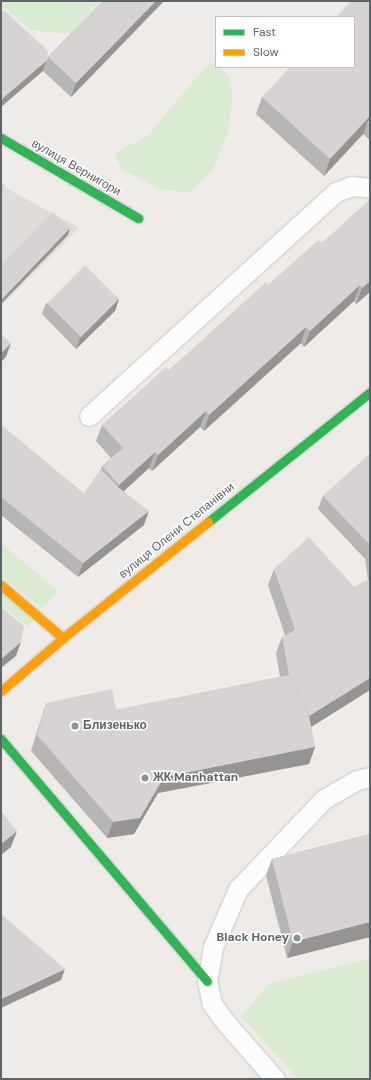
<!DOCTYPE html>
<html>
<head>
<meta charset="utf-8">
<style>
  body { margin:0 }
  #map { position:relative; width:371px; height:1080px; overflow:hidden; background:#eeebe8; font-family:"DM Sans",sans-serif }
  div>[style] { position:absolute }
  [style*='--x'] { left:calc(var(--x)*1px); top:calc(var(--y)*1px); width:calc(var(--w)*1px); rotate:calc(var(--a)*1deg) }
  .industrial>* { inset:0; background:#dfdcd9 }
  .green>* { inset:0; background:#d9ebd1 }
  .roads { filter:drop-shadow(0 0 1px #c9c9c9) drop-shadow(0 0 1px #c9c9c9) }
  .lane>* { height:19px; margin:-9.5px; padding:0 9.5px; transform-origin:9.5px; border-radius:9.5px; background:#fcfcfc }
  .fast>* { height:9px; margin:-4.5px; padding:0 4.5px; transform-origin:4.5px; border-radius:4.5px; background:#30b455 }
  .slow>* { height:9px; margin:-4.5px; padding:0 4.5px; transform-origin:4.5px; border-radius:4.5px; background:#ff9f0a }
  .wall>* { inset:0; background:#b8b5b5 }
  .shaded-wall>* { inset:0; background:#969493 }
  .building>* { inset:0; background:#d6d3d2; transform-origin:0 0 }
  .dots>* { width:11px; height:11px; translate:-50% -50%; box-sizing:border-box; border:2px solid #fff; border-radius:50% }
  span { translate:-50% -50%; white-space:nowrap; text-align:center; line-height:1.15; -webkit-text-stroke:3px #fff; paint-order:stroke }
  .street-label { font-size:12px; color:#5d6367 }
  .poi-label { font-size:12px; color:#5d6367; font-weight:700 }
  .left { translate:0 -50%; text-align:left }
  .right { translate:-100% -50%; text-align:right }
  .frame { position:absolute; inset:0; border:2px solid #5d6367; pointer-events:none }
  .legend { position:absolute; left:215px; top:16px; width:140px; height:52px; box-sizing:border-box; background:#fff; border:1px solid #bec1c2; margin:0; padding:5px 7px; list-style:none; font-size:12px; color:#5d6367 }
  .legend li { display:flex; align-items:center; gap:8px; height:20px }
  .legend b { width:20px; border:1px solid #bec1c2 }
</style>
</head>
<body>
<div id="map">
  <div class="industrial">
    <div style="clip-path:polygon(1px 185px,79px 228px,1px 306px)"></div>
  </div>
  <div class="green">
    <div style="clip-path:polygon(1px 1px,100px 1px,71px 34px,30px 30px,1px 5px)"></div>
    <div style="clip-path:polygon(211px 62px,228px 75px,233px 94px,228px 132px,213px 169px,189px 193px,160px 189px,121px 169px,115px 153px,147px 137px,171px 107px)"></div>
    <div style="clip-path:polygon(1px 543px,58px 591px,42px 609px,1px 575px)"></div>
    <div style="clip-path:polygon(1px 591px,34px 619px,28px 627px,1px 605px)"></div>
    <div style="clip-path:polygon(370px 958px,370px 1079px,299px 1079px,241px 1017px,268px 984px)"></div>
  </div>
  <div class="roads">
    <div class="lane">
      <div style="--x:89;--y:416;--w:333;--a:-42.2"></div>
      <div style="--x:336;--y:192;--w:17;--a:-21"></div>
      <div style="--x:352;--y:186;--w:18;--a:6"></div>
      <div style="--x:275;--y:1079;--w:74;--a:-131.2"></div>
      <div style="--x:226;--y:1023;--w:24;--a:-126"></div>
      <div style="--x:212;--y:1004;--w:24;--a:-102"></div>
      <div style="--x:207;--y:981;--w:35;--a:-80"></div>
      <div style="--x:213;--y:947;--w:63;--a:-66.7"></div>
      <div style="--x:238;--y:889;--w:124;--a:-46.3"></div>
      <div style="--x:324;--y:799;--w:38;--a:-30"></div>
      <div style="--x:357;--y:780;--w:13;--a:-13"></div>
    </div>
    <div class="fast">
      <div style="--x:1;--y:138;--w:159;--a:30.3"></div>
      <div style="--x:208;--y:522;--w:208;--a:-38.7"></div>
      <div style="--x:1;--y:739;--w:318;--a:49.6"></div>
    </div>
    <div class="slow">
      <div style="--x:1;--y:585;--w:82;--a:40.5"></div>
      <div style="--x:1;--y:691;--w:82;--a:-40.5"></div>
      <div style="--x:63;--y:638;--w:186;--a:-38.7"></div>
    </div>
  </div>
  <div class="wall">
    <div style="clip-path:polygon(103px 1px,164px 1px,71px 97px,43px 71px,48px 57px)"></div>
    <div style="clip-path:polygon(370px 1px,370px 140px,363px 134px,364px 133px,324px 176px,256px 114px,262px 97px)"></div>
    <div style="clip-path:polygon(370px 201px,370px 292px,356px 304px,354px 301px,304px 347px,301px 343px,204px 431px,200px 427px,152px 471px,149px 468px,124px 491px,144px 525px,78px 577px,1px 515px,1px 425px,84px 494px,101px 469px,102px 466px,111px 458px,96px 441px,102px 425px,169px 370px,268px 285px,322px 243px)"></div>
    <div style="clip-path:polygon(119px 299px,115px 311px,76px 349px,42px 314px,46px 303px)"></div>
    <div style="clip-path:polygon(370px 454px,370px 690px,311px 727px,315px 747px,309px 764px,158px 793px,134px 834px,107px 838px,31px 751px,46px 703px,116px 710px,280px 677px,276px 653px,282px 637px,285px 635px,268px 585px,274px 569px,354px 587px,368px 580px,365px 559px,318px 509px,323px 496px)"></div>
    <div style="clip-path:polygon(370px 834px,370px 937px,287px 958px,266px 875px,272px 859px)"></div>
  </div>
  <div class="shaded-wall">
    <div style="clip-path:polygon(156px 1px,164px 1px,71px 97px,76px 83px)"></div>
    <div style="clip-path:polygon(47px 60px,43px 71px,1px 107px,1px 102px,3px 98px)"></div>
    <div style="clip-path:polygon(370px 116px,370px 125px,367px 122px,364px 133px,324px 176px,330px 159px)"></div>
    <div style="clip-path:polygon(70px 228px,68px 235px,1px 304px,1px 300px)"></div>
    <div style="clip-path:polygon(370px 281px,370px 292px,356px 304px,362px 288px)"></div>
    <div style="clip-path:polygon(360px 285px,354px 301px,304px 347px,310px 331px)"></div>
    <div style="clip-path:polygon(119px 299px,115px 311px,76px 349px,80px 338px)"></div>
    <div style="clip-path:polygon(306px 327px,301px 343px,204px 431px,209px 415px)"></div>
    <div style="clip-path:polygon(11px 343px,6px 357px,1px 362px,1px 353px)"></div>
    <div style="clip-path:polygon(206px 411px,200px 427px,152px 471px,158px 455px)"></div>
    <div style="clip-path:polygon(155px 452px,149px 468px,113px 501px,119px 485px)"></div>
    <div style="clip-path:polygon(149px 511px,144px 525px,78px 577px,83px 563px)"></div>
    <div style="clip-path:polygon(21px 642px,16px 656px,1px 668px,1px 659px)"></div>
    <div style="clip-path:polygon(370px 678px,370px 690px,303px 732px,309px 716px)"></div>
    <div style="clip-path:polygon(315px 747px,309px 764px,158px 793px,134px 834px,107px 838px,113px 822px,164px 777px)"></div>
    <div style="clip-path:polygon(17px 831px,11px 847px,1px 855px,1px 844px)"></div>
    <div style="clip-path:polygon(370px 922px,370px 937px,287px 958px,293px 942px)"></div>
    <div style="clip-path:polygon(65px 969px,61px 980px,1px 1008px,1px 999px)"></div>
  </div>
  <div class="building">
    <div style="clip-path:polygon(103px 1px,156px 1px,76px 83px,48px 57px)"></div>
    <div style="clip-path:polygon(351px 1px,370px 1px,370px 116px,330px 159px,262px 97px,290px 67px,354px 67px,354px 17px,336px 17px)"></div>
    <div style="clip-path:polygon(4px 10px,48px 51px,47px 60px,3px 98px,1px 96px,1px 13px)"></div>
    <div style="clip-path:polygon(370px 120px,370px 125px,367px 122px)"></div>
    <div style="clip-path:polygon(1px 183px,5px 185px,1px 192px)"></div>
    <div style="clip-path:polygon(369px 200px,370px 201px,370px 281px,362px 288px,360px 285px,310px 331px,306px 327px,209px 415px,206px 411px,158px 455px,155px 452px,119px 485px,102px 466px,123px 448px,102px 425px,166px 367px,169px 370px,266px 282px,268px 285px,318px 240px,322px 243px)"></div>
    <div style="clip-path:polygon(53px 212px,70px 228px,1px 300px,1px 265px)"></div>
    <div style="left:85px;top:265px;width:48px;height:54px;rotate:45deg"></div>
    <div style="clip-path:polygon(1px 334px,11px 343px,1px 353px)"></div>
    <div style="clip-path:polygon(1px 425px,84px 494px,101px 469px,118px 487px,149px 511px,83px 563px,1px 497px)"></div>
    <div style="clip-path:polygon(370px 454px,370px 545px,323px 496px)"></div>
    <div style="clip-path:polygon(309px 537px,354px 587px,370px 579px,370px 678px,309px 716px,289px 675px,282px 637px,295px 630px,274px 569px)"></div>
    <div style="clip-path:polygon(1px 607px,24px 626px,21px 642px,1px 659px)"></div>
    <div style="clip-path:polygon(289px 675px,309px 716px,315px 747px,164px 777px,140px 818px,113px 822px,37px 735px,46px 703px,112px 689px,116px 710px)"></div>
    <div style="clip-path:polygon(1px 811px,17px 831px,1px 844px)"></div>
    <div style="clip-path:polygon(370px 834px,370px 922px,293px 942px,272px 859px)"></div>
    <div style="clip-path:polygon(1px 914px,65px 969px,1px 999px)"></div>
  </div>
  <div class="dots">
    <div style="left:75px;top:726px;background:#909394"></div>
    <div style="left:145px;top:778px;background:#909394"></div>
    <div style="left:297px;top:938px;background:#909394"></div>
  </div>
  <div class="street-label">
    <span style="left:76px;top:168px;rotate:30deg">вулиця Вернигори</span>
    <span style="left:177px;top:531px;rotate:-39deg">вулиця Олени Степанівни</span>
  </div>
  <div class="poi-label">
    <span class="left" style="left:83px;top:726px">Близенько</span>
    <span class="left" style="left:153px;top:778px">ЖК Manhattan</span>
    <span class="right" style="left:289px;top:938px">Black Honey</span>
  </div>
  <div class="frame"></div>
  <ul class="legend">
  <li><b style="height:5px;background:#30b455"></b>Fast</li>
  <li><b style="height:5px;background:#ff9f0a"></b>Slow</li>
  </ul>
</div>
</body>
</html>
